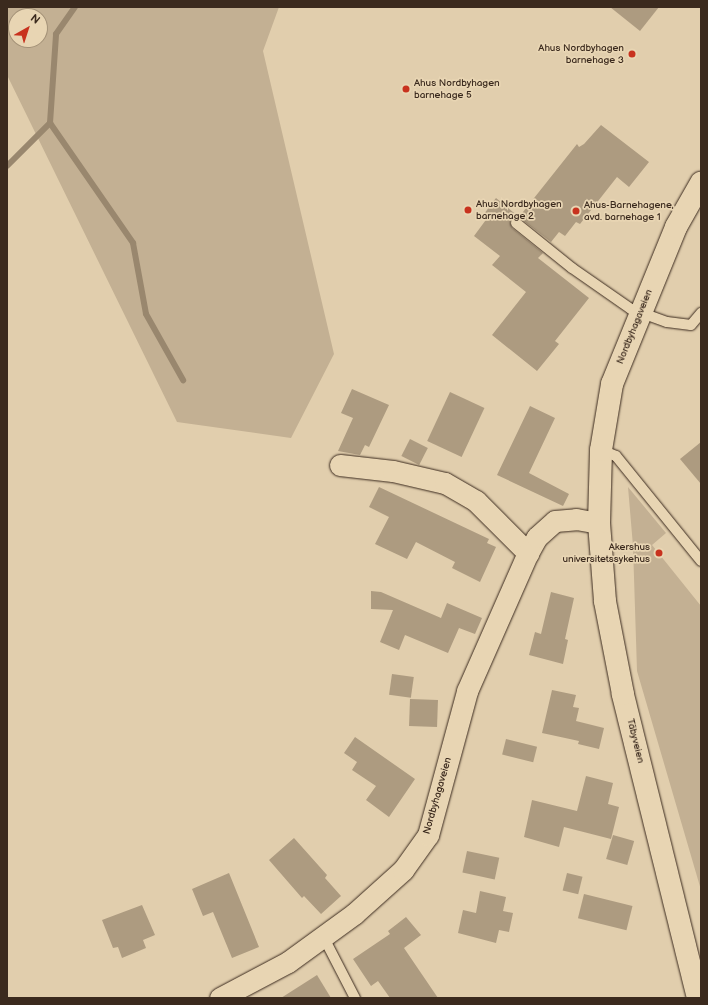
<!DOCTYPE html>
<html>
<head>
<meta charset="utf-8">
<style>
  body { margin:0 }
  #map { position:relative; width:708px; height:1005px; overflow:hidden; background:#e1cead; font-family:"Balsamiq Sans",sans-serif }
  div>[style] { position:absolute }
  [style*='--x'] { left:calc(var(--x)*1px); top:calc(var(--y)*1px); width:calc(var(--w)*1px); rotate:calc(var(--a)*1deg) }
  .green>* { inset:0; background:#c3b093 }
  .stream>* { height:6px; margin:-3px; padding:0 3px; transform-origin:3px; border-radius:3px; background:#99876e }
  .building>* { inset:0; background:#ad9b80; transform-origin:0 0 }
  .roads { filter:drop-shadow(0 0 1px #3b2a1e) drop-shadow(0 0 1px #3b2a1e) }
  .service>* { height:10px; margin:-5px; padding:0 5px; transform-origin:5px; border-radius:5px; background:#e8d5b3 }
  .minor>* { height:21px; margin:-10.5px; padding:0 10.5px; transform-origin:10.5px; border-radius:10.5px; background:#e8d5b3 }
  .tertiary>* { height:22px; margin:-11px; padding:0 11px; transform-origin:11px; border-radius:11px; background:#e8d5b3 }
  .dots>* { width:11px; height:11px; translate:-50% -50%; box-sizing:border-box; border:2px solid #e8d5b3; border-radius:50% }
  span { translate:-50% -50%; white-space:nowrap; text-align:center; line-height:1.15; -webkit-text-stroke:3.5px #e8d5b3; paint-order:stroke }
  .poi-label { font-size:10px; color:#3b2a1e }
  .right { translate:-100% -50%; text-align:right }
  .left { translate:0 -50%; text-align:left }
  .street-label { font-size:10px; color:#3b2a1e }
  .frame { position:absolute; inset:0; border:8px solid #3b2a1e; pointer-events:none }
  .north { position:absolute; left:8px; top:8px; width:40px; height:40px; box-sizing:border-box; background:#e8d5b3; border:1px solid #a39177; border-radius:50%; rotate:39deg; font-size:11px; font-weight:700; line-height:16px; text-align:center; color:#3b2a1e }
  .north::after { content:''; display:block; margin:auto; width:14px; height:18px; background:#c8321e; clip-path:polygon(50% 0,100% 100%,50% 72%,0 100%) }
</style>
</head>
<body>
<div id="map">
  <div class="green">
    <div style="clip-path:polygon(evenodd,7px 7px,279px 7px,263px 51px,334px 354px,291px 438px,177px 422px,7px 75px,7px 7px,16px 16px,40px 16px,40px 40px,16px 40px,16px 16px)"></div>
    <div style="clip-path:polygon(628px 487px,666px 533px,652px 545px,701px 606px,701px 890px,637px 671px,633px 546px)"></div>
  </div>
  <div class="stream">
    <div style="--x:50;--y:123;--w:146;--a:55.3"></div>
    <div style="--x:133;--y:243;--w:72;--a:79.6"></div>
    <div style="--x:146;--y:314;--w:76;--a:60.7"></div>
    <div style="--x:7;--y:166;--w:61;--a:-45"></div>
    <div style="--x:50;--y:123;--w:89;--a:-86.1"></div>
    <div style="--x:56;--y:34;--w:33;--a:-55"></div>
  </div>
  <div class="building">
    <div style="clip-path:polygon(610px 7px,659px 7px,640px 31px)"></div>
    <div style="clip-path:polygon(601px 125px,649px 162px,629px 187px,617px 177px,580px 224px,576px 222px,565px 236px,559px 232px,551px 242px,520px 218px,513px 217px,510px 222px,512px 228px,543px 253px,538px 258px,589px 298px,555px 341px,559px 344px,537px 371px,492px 335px,526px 292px,492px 265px,500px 256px,474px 236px,488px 217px,484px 214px,496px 198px,519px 217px,577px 144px,579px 147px,584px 144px)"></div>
    <div style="clip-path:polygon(352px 389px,389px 405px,369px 447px,365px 445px,360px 455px,338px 451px,353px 418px,341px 413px)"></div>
    <div style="left:450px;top:392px;width:38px;height:54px;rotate:25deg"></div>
    <div style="clip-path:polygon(530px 406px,555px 418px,529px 473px,569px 494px,563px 506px,497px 475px)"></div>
    <div style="left:410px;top:439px;width:20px;height:19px;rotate:27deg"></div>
    <div style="clip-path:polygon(701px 442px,701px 484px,680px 459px)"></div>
    <div style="clip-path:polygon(379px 487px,489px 539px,487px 543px,496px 547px,480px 582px,452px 568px,455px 562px,416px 542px,407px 559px,375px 544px,389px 517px,369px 507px)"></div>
    <div style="clip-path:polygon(371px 591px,381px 592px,441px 618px,447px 603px,482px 618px,475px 634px,459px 628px,448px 653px,405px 635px,399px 650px,380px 642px,393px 610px,371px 609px)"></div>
    <div style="clip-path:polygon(551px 592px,574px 598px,565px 639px,568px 640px,563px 664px,529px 655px,535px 632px,541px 634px)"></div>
    <div style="left:392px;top:674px;width:22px;height:21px;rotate:8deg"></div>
    <div style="clip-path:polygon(552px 690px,576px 695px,573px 707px,579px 708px,576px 721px,604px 728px,599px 749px,578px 744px,579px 741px,542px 733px)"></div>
    <div style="left:410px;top:699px;width:28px;height:27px;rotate:2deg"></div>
    <div style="clip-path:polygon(355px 737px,415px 779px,389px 817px,366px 800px,376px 786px,352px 770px,357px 762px,344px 753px)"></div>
    <div style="left:506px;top:739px;width:32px;height:16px;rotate:14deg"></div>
    <div style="clip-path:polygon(586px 776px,613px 783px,608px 804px,619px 807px,611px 839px,564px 827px,559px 847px,524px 837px,532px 800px,577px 811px)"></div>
    <div style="left:613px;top:835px;width:22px;height:25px;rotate:16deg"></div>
    <div style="clip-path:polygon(294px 838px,327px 875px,325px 878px,341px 896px,321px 914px,304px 896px,302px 898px,269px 860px)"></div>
    <div style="left:467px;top:851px;width:33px;height:22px;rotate:12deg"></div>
    <div style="clip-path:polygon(229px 873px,259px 947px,232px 958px,213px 912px,203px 916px,192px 889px)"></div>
    <div style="left:567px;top:873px;width:16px;height:18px;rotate:14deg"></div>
    <div style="clip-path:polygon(480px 891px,506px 897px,503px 911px,513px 913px,509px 932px,499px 930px,496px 943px,458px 933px,463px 910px,476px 913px)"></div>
    <div style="left:584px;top:894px;width:50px;height:25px;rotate:14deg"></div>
    <div style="clip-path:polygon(142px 905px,155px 935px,143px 940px,146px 948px,122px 958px,118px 947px,113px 948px,102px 920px)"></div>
    <div style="clip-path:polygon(406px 917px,421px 935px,404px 948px,438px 998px,390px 998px,378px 981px,371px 986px,353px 959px,390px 934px,388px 931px)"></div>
    <div style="clip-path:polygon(317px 975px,331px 998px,281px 998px)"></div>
  </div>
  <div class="roads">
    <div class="service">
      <div style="--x:516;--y:223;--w:72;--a:38.8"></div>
      <div style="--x:572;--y:268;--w:72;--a:34.8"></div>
      <div style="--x:631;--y:309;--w:38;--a:20"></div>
      <div style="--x:667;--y:322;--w:24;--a:7"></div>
      <div style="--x:691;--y:325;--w:16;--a:-50"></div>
      <div style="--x:601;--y:450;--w:16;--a:22"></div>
      <div style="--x:616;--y:456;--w:135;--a:51"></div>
      <div style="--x:323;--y:936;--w:70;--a:62.7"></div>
    </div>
    <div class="minor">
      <div style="--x:340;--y:465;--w:53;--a:6.5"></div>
      <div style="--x:393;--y:471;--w:53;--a:13"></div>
      <div style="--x:445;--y:483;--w:36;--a:30"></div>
      <div style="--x:476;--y:501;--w:74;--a:45"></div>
      <div style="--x:220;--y:998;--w:77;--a:-27.9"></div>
      <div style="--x:288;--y:962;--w:82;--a:-36"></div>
      <div style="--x:354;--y:914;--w:66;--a:-41.9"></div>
      <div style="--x:403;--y:870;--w:43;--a:-54.5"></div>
      <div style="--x:428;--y:835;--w:149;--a:-74.8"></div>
      <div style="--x:467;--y:691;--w:151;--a:-66.2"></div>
      <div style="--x:528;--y:553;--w:18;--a:-61"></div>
      <div style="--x:537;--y:537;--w:24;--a:-42"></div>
      <div style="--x:555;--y:521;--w:21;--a:-5"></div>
      <div style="--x:576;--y:519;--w:23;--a:10"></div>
    </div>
    <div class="tertiary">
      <div style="--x:698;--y:998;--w:313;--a:-103.9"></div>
      <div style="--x:623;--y:694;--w:95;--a:-101"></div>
      <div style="--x:605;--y:601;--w:78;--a:-94.4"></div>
      <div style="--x:599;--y:523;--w:73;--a:-88.4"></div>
      <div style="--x:601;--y:450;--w:67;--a:-80.5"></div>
      <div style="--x:612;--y:384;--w:170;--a:-67.8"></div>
      <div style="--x:676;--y:227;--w:51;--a:-60.4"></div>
    </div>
  </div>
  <div class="dots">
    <div style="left:632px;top:54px;background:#c8321e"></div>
    <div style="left:406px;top:89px;background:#c8321e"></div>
    <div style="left:468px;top:210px;background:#c8321e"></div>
    <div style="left:576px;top:211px;background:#c8321e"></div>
    <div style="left:659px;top:553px;background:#c8321e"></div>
  </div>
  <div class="poi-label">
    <span class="right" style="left:624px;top:54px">Ahus Nordbyhagen<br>barnehage 3</span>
    <span class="left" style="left:414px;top:89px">Ahus Nordbyhagen<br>barnehage 5</span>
    <span class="left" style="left:476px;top:210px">Ahus Nordbyhagen<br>barnehage 2</span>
    <span class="left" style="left:584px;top:211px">Ahus-Barnehagene,<br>avd. barnehage 1</span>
    <span class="right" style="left:650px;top:553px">Akershus<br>universitetssykehus</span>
  </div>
  <div class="street-label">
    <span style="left:635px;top:327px;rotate:-68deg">Nordbyhagaveien</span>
    <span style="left:635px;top:741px;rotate:76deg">Täbyveien</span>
    <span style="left:438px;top:796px;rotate:-74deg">Nordbyhagaveien</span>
  </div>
  <div class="frame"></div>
  <div class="north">N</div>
</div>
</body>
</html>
